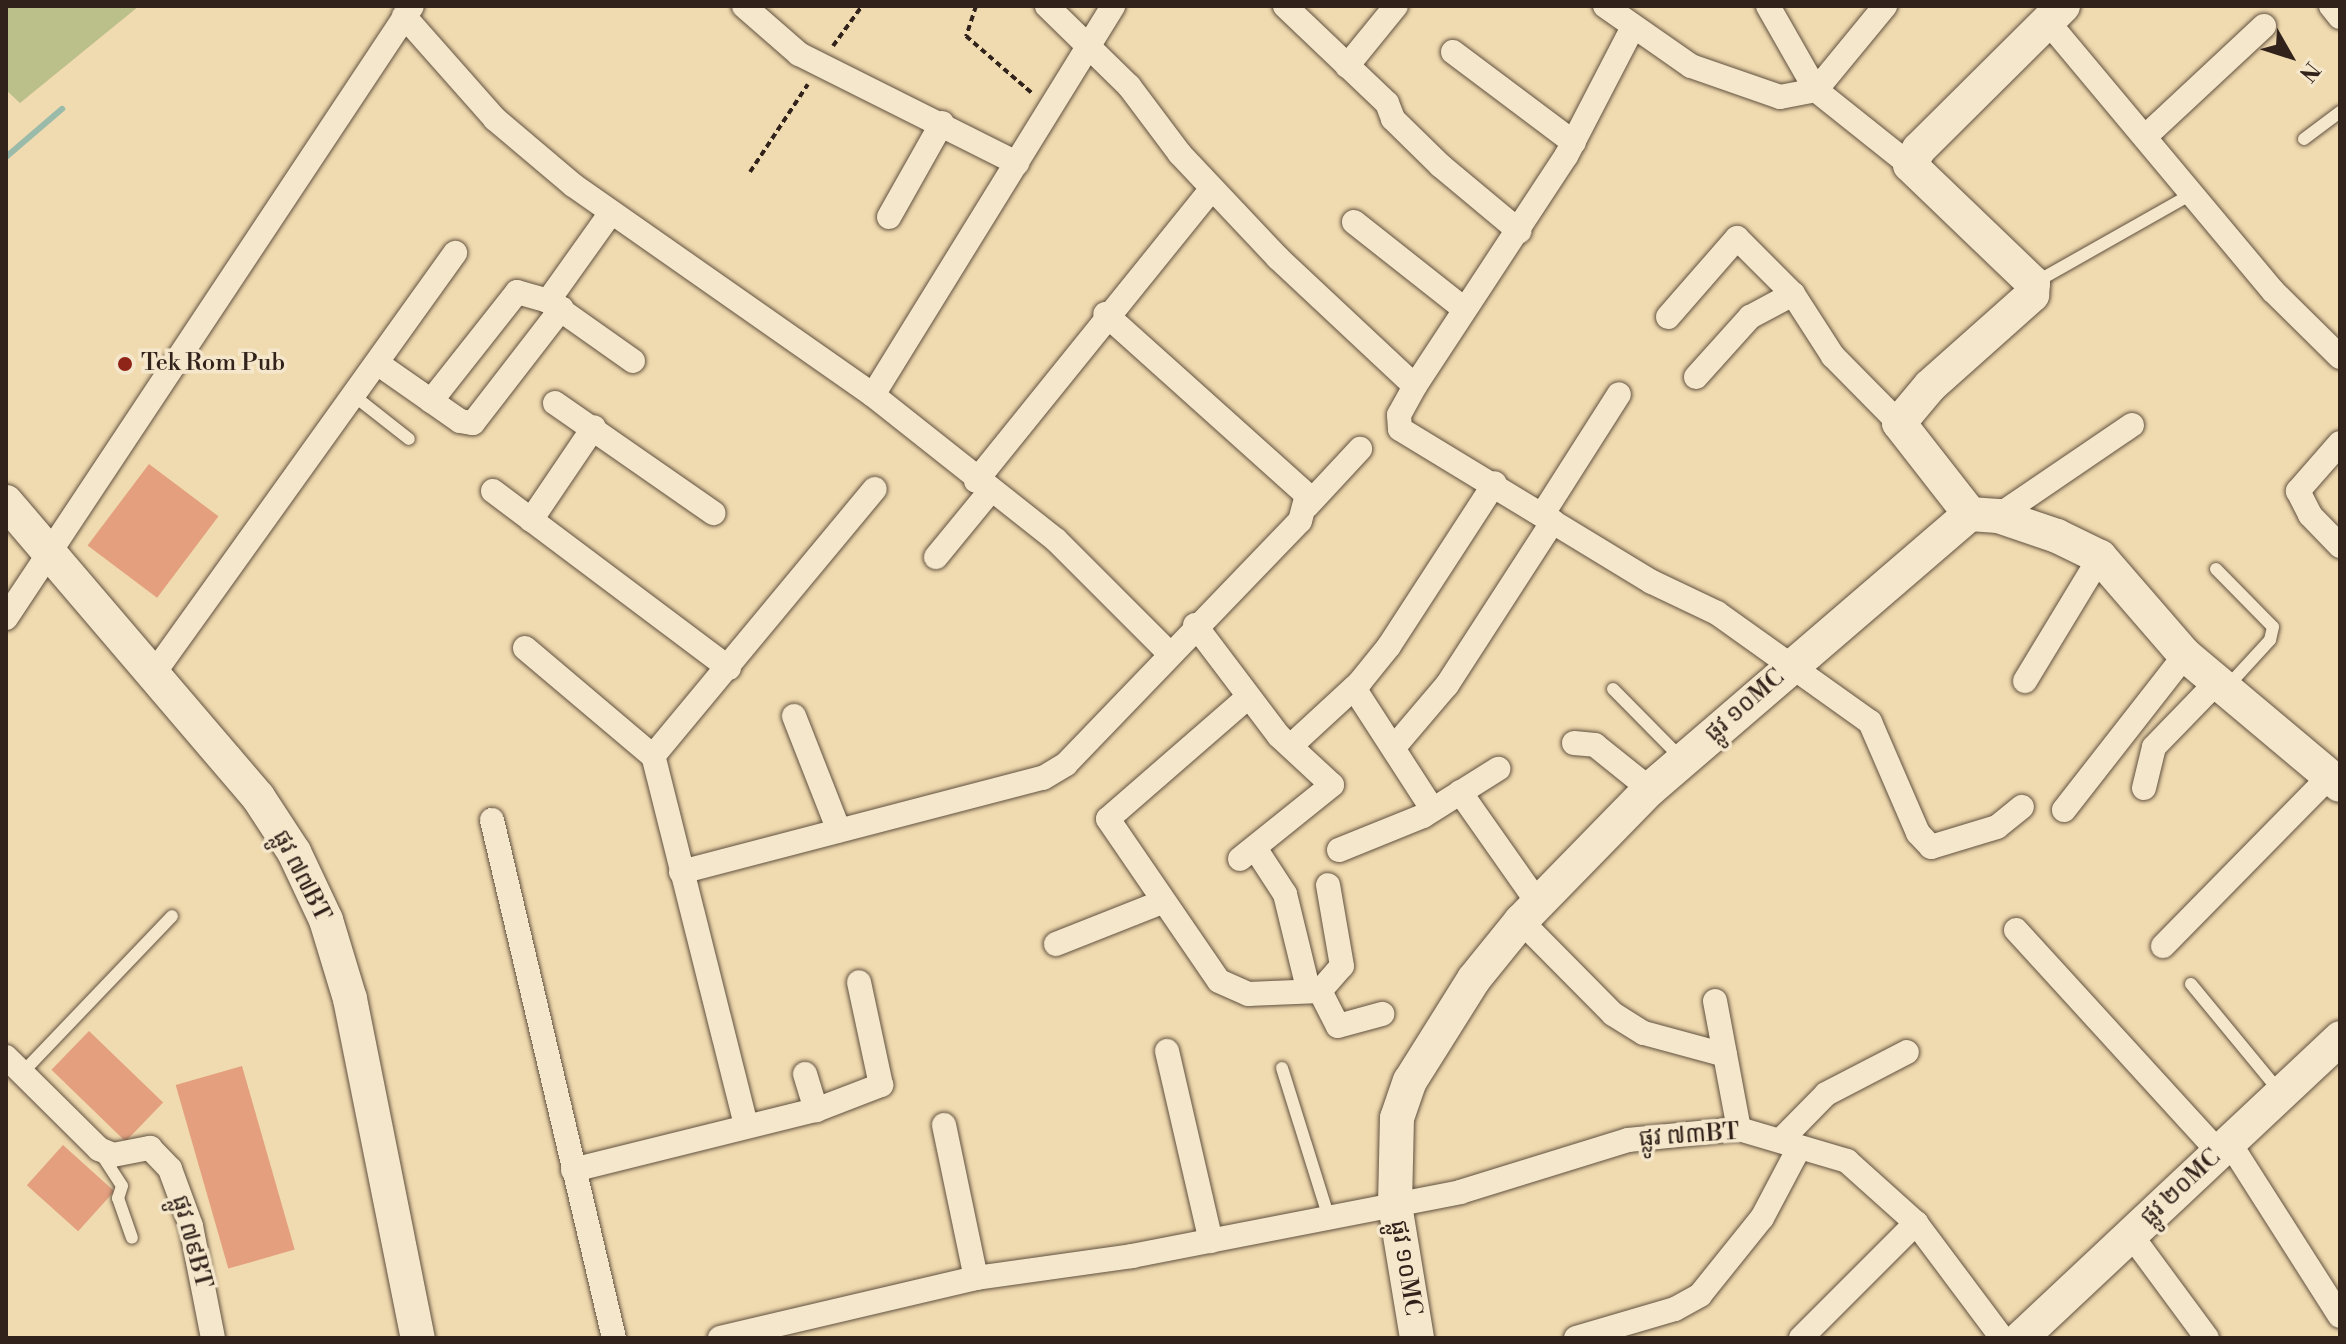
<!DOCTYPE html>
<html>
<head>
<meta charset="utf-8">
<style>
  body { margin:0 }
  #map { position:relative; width:2346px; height:1344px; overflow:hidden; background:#f0daaf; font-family:"Libre Bodoni","Noto Sans Khmer",serif }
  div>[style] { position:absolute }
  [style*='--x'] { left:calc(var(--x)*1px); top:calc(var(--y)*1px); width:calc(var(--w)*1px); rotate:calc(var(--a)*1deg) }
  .green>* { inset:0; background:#bbbf8a }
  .stream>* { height:6px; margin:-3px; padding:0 3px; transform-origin:3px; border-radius:3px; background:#9abbaa }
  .building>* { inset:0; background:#e39f7e; transform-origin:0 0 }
  .path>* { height:4px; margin-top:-2px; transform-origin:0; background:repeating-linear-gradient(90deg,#31231b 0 6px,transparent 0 10px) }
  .roads { filter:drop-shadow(0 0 2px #615140) drop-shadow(0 0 2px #615140) }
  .lane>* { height:12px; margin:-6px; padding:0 6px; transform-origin:6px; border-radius:6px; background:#f5e7cb }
  .street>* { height:24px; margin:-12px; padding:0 12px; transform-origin:12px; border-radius:12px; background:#f5e7cb }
  .secondary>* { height:34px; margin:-17px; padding:0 17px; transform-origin:17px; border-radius:17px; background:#f5e7cb }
  .dots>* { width:22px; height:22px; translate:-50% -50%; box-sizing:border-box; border:4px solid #f5e7cb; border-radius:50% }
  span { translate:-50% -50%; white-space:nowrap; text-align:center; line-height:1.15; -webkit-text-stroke:7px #f5e7cb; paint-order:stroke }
  .poi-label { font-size:24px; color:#31231b }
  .left { translate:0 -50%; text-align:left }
  .street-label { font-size:24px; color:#31231b }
  .frame { position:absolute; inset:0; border:8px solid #31231b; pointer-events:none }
  .north { position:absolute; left:2250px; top:16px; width:80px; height:80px; -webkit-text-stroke:6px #f5e7cb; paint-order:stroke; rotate:129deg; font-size:22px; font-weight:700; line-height:32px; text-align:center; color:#31231b }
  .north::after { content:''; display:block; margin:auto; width:28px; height:36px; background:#31231b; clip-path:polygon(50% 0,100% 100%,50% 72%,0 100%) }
</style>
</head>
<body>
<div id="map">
  <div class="green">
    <div style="clip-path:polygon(6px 6px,139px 6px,20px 103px,6px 90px)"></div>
  </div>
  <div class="stream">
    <div style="--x:6;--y:157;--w:74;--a:-40.6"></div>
  </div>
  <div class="building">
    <div style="left:149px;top:464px;width:87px;height:102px;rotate:37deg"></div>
    <div style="left:89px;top:1031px;width:103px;height:54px;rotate:44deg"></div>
    <div style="left:242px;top:1066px;width:191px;height:69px;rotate:74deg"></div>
    <div style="left:63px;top:1145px;width:69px;height:54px;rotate:42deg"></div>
  </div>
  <div class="path">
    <div style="--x:976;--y:6;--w:32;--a:108"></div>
    <div style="--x:966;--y:36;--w:89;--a:40.9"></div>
    <div style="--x:833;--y:46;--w:49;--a:-54.1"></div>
    <div style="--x:750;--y:172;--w:105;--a:-56.6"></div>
  </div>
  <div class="roads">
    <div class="lane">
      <div style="--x:2304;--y:139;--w:45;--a:-36.9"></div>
      <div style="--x:2036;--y:282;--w:180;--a:-29.5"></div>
      <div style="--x:353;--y:395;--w:71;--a:38.2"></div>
      <div style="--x:2216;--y:569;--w:81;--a:45.5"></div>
      <div style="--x:2273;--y:627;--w:13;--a:103"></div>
      <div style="--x:2270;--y:640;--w:65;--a:132.5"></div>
      <div style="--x:1613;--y:689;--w:97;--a:45.4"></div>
      <div style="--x:2191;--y:984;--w:140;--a:50.5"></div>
      <div style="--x:1282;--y:1068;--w:157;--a:72.6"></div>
      <div style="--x:22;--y:1073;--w:217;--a:-46.3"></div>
      <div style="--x:100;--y:1152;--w:40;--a:57.1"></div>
      <div style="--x:122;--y:1186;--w:13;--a:108"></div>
      <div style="--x:118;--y:1198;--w:42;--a:70.7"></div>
    </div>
    <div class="street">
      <div style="--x:744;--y:6;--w:73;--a:41.1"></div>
      <div style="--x:799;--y:54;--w:244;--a:26.6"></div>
      <div style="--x:1047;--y:6;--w:115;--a:44.3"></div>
      <div style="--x:1129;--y:86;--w:85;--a:53.1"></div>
      <div style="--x:1180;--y:154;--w:143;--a:46.7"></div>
      <div style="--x:1278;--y:258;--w:187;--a:43.1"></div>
      <div style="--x:1285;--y:6;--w:141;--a:43.6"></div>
      <div style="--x:1387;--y:103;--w:17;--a:69"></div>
      <div style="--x:1393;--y:119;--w:67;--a:44.4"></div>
      <div style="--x:1441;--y:166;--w:102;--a:39.8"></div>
      <div style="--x:1605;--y:6;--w:105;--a:34.9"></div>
      <div style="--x:1691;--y:66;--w:94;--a:19.2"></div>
      <div style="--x:1780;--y:97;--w:37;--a:-11"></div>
      <div style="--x:1816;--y:90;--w:109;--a:-50.6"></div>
      <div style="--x:1768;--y:6;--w:97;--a:60.3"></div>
      <div style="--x:1816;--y:90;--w:120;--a:38.6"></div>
      <div style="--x:2331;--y:6;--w:14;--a:51"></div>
      <div style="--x:404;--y:16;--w:137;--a:48.5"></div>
      <div style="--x:495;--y:119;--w:102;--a:40.2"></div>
      <div style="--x:573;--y:185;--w:366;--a:35"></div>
      <div style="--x:873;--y:395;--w:233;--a:38.4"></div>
      <div style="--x:1056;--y:540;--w:158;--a:45"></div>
      <div style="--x:2048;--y:22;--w:351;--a:50.1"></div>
      <div style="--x:2273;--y:291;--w:94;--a:44.6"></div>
      <div style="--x:1633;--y:27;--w:145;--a:117.4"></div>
      <div style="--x:1566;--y:156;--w:275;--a:123.3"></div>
      <div style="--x:1415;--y:386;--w:33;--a:119"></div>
      <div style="--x:1399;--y:415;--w:14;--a:86"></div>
      <div style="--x:1400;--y:429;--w:295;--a:31.3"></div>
      <div style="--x:1652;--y:582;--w:72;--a:25.5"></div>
      <div style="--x:1717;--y:613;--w:188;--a:35.5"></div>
      <div style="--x:1870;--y:722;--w:121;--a:66.6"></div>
      <div style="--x:1918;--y:833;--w:19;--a:47"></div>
      <div style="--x:1931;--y:847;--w:69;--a:-16.9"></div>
      <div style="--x:1997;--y:827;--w:32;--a:-39"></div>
      <div style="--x:1453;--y:52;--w:151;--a:36.9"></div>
      <div style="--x:1347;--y:66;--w:77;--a:-50.8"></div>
      <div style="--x:2147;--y:135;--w:160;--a:-43"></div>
      <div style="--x:610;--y:214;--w:107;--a:125.5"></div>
      <div style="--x:548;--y:301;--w:104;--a:35.2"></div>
      <div style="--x:889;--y:217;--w:108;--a:-60.6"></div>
      <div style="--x:1354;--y:222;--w:139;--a:38.3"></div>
      <div style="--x:1668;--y:317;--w:105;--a:-48.9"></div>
      <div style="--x:1737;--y:238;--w:79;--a:45"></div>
      <div style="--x:1793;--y:294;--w:74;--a:57.2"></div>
      <div style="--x:1833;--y:356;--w:94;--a:45.4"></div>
      <div style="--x:377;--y:363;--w:101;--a:34.9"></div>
      <div style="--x:460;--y:421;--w:13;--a:9"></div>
      <div style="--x:473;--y:423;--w:145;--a:-52.3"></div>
      <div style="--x:1696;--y:377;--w:81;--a:-48"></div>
      <div style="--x:1750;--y:317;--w:49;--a:-28.1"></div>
      <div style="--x:873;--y:395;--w:457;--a:-58.3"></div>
      <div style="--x:431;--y:401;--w:139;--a:-51.7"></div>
      <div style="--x:517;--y:292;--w:32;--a:16"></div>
      <div style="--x:555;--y:403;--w:193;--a:34.8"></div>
      <div style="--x:2340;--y:443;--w:64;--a:131.2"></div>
      <div style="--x:2298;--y:491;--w:27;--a:63"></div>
      <div style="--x:2310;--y:515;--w:43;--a:45.9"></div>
      <div style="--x:976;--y:481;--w:375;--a:-51.1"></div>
      <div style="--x:493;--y:491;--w:295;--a:36.9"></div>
      <div style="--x:1307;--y:506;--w:78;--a:-47.1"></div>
      <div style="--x:1542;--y:515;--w:143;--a:-57.5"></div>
      <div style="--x:1998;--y:516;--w:162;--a:-34.2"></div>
      <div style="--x:531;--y:520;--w:112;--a:-55.9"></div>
      <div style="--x:936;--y:557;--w:87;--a:-50.6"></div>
      <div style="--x:6;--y:618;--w:734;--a:-56.44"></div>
      <div style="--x:1195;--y:625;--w:139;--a:52.9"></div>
      <div style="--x:1279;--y:736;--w:72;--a:42.8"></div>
      <div style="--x:1332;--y:785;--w:118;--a:141.2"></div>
      <div style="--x:525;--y:648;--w:167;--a:40.2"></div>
      <div style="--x:154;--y:673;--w:517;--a:-54.37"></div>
      <div style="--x:2025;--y:681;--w:145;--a:-58.8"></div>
      <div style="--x:1354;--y:688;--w:142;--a:57.1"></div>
      <div style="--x:1247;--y:698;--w:184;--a:139"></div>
      <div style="--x:1108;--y:819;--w:196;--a:55.6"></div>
      <div style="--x:1219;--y:981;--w:32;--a:24"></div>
      <div style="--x:1248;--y:994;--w:72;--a:-2.4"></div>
      <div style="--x:794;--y:716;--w:123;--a:68.6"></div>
      <div style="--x:1294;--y:743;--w:90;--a:-42.7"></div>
      <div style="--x:1360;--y:682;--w:46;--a:-51.1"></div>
      <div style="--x:1389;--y:646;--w:194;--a:-57"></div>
      <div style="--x:1574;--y:743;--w:21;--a:5"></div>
      <div style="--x:1595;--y:745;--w:70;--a:38.7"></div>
      <div style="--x:1395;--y:746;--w:80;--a:-49.6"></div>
      <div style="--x:1447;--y:685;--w:195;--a:-57.1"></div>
      <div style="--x:2144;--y:788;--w:42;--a:-76.3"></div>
      <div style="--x:2154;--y:747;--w:89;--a:-45.9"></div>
      <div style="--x:1460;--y:792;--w:136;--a:54.9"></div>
      <div style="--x:2064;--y:810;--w:197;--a:-52"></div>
      <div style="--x:492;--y:820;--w:532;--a:76.75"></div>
      <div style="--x:1255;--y:848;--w:55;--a:56.9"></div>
      <div style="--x:1285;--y:894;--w:97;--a:76.3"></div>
      <div style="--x:1339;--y:850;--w:91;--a:-22"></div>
      <div style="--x:1423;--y:816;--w:89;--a:-32.1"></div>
      <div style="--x:681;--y:872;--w:374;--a:-14.6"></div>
      <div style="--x:1043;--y:778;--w:27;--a:-31"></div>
      <div style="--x:1066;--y:764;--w:337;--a:-46.1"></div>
      <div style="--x:1300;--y:521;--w:27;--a:-75"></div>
      <div style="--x:1307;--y:495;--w:271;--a:-138.1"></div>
      <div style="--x:1521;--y:921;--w:131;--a:45.3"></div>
      <div style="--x:1613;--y:1014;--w:36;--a:32"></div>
      <div style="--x:1644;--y:1033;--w:84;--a:15.2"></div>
      <div style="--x:2016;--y:930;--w:301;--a:47.6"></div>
      <div style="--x:1056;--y:944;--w:114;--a:-21.6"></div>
      <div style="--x:2163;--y:946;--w:237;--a:-45.5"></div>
      <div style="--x:1320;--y:991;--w:33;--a:-49"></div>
      <div style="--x:1342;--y:966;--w:82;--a:-99.8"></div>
      <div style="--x:1320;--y:991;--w:39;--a:63"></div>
      <div style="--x:1338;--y:1026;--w:46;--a:-15.3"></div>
      <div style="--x:1715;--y:1001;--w:130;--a:79.4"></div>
      <div style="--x:1167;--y:1051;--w:195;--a:77"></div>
      <div style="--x:6;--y:1057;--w:131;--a:44.7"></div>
      <div style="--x:99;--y:1149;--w:15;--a:23"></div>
      <div style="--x:113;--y:1155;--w:38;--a:-11"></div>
      <div style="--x:150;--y:1148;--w:29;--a:46"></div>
      <div style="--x:170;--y:1169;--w:61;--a:69.8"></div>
      <div style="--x:191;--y:1226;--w:114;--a:78.9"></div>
      <div style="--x:805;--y:1074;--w:38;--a:73"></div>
      <div style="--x:746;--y:1125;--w:381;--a:-104.1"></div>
      <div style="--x:653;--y:756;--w:347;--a:-50.3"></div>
      <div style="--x:944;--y:1125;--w:156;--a:78.2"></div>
      <div style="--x:1781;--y:1140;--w:64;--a:-45.6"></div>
      <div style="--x:1826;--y:1094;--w:91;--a:-27.4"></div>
      <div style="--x:2229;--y:1142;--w:206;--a:57.5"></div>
      <div style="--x:573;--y:1170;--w:250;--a:-13.9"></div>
      <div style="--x:816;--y:1110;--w:70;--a:-21"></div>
      <div style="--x:881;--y:1085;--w:105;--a:-102.1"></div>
      <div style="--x:2131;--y:1235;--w:128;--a:53.6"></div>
      <div style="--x:720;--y:1338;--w:263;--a:-13.2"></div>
      <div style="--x:976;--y:1278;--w:158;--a:-8"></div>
      <div style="--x:1132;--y:1256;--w:334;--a:-11"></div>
      <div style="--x:1460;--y:1192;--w:176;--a:-17.2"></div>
      <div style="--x:1628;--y:1140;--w:112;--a:-5.7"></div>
      <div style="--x:1739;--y:1129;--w:113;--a:16.5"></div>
      <div style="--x:1847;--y:1161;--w:93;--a:41.9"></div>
      <div style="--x:1916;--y:1223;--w:144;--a:53.2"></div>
      <div style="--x:1576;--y:1338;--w:103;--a:-16.3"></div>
      <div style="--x:1675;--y:1309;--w:29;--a:-29"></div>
      <div style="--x:1700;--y:1295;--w:99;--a:-51.2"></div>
      <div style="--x:1762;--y:1218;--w:79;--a:-62.1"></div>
      <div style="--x:1801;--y:1338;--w:163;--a:-45"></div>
    </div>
    <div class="secondary">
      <div style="--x:6;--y:502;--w:388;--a:49.5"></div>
      <div style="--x:258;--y:797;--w:66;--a:56.8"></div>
      <div style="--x:294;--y:852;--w:75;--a:64.8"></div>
      <div style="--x:326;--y:920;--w:83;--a:73.1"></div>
      <div style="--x:350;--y:999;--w:346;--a:78.7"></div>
      <div style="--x:1970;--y:514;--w:115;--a:-128"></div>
      <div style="--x:1899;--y:423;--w:48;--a:-50"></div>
      <div style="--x:1930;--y:386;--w:137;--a:-41.7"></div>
      <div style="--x:2032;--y:295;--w:12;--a:-85"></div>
      <div style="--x:2033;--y:283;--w:170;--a:-136.2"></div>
      <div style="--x:1910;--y:165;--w:18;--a:-61"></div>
      <div style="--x:1919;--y:149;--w:203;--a:-44.8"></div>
      <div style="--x:1417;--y:1338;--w:135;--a:-99.4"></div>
      <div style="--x:1395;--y:1205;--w:87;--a:-88.7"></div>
      <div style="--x:1397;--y:1118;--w:39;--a:-71"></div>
      <div style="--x:1410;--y:1081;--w:120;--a:-57.9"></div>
      <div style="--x:1474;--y:979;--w:75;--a:-51"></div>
      <div style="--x:1521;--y:921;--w:185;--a:-45.7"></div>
      <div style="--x:1650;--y:789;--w:422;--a:-40.7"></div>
      <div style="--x:1970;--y:514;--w:28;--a:4"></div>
      <div style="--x:1998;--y:516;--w:62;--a:18.7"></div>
      <div style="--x:2057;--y:536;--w:48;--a:26"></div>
      <div style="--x:2100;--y:557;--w:130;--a:49.1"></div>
      <div style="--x:2185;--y:655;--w:202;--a:40"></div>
      <div style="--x:2021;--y:1338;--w:438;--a:-43.2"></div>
    </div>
  </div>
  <div class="dots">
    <div style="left:125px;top:364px;background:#8f2418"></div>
  </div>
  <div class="poi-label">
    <span class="left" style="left:141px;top:364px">Tek Rom Pub</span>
  </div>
  <div class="street-label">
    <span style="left:1745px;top:706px;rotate:-41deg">ផ្លូវ ១០MC</span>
    <span style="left:301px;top:876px;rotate:63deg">ផ្លូវ ៧៧BT</span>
    <span style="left:1689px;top:1136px;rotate:-4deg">ផ្លូវ ៧៣BT</span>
    <span style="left:2181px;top:1188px;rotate:-43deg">ផ្លូវ ២០MC</span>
    <span style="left:191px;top:1242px;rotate:75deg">ផ្លូវ ៧៩BT</span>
    <span style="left:1405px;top:1268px;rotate:81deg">ផ្លូវ ១០MC</span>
  </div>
  <div class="frame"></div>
  <div class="north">N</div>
</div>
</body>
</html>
